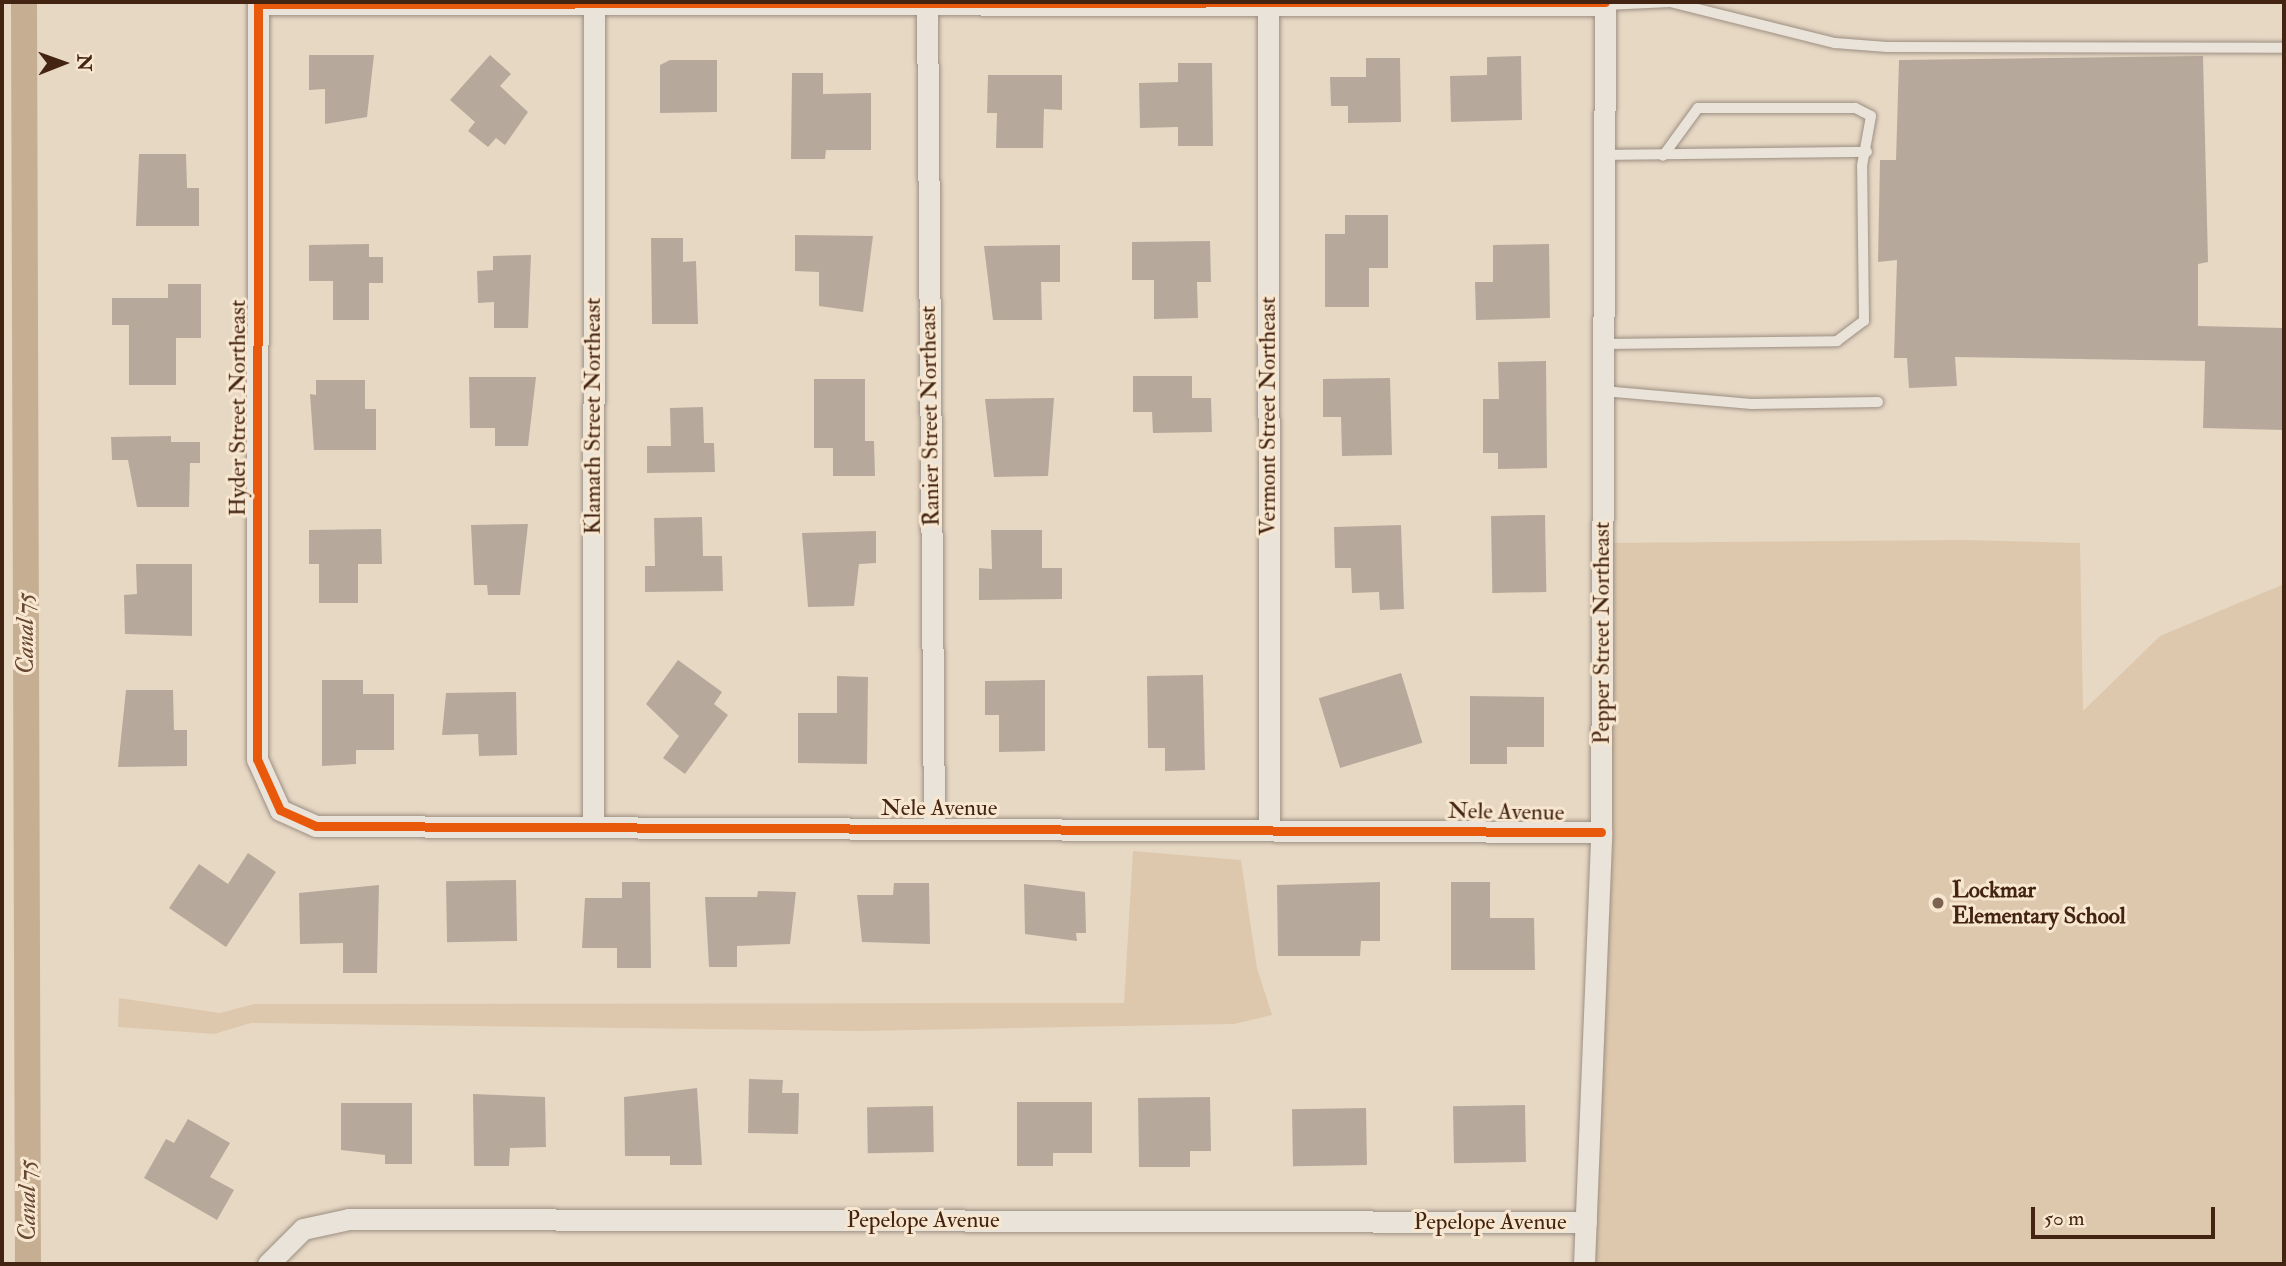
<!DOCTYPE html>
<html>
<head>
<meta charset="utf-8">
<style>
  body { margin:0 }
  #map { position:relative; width:2286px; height:1266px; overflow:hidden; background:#e7d8c4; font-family:"IM FELL Double Pica",serif }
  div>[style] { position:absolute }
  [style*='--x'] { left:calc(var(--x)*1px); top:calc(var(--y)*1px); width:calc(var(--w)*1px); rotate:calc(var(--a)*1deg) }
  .green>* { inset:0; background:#dec8ad }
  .canal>* { height:26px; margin:-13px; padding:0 13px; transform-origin:13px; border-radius:13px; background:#c6ae93 }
  .building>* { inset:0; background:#b6a99b; transform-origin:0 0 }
  .roads { filter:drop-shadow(0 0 2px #9c8f82) drop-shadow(0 0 2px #9c8f82) }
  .lane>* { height:10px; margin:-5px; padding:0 5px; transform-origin:5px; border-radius:5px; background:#eae3d9 }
  .street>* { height:21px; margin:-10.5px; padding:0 10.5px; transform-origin:10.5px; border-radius:10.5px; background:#eae3d9 }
  .cycleway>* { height:9px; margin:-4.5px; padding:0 4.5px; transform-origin:4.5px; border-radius:4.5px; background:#e8590c }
  .dots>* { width:19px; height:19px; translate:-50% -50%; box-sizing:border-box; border:4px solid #f8e7d0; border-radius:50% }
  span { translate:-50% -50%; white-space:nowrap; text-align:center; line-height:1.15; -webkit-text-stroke:6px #f8e7d0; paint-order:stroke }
  .street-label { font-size:23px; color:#432311 }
  .poi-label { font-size:23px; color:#432311; font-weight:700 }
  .left { translate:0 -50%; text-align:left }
  .water-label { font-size:24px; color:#664732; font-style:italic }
  .frame { position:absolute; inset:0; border:4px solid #432311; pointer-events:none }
  .north { position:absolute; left:28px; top:28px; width:70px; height:70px; -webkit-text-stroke:5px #f8e7d0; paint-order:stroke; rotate:89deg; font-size:19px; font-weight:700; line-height:28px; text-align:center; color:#432311 }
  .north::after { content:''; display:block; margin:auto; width:24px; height:32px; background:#432311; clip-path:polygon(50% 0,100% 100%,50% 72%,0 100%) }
  .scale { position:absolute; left:2031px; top:1207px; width:184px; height:32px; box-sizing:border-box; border:4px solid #432311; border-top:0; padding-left:9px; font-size:21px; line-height:24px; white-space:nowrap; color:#432311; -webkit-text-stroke:5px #f8e7d0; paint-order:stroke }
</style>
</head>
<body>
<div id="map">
  <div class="green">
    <div style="clip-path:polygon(1963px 540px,2080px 543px,2083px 711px,2160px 636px,2284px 584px,2284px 1264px,1583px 1264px,1602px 543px)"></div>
    <div style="clip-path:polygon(1133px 851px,1241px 860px,1257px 968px,1272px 1015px,1234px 1024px,860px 1031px,251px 1023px,214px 1034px,118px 1027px,119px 998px,220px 1013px,254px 1004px,1124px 1003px)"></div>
  </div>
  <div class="canal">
    <div style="--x:24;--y:2;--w:1262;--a:89.82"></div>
  </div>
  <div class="building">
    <div style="clip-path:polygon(309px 55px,374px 55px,367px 117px,325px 124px,325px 89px,309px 90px)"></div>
    <div style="clip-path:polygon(490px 55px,511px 74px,500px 86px,528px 112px,505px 145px,496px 138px,488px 147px,468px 131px,475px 122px,450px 100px)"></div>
    <div style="clip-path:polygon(1521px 56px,1522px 120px,1451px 122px,1450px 76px,1487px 75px,1487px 57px)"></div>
    <div style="clip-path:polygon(2203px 56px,2208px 262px,2198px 264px,2198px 326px,2284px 328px,2284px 430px,2203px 428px,2205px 361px,1955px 357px,1957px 386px,1909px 388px,1907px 358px,1894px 358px,1897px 260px,1878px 262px,1880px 160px,1896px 160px,1899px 60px)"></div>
    <div style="clip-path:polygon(1366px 58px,1400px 58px,1401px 122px,1348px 123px,1348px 106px,1331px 106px,1330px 77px,1366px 77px)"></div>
    <div style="clip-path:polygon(670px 60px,717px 60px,717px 112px,660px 113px,660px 65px)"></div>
    <div style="clip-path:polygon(1178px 63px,1212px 63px,1213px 146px,1178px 146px,1178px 127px,1140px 128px,1139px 83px,1178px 82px)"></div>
    <div style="clip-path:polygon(792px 73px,823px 73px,823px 94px,871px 93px,871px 150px,826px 150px,825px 159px,791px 159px)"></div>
    <div style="clip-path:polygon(988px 75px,1062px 75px,1062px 110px,1044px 109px,1043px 148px,996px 148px,997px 113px,987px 113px)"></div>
    <div style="clip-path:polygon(139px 154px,186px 154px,187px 188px,199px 188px,199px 226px,136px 226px)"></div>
    <div style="clip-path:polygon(1345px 215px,1388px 215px,1388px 268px,1369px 268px,1369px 307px,1325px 307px,1325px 234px,1345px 234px)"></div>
    <div style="clip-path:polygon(795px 235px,873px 236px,863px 312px,819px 306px,819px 272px,795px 271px)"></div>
    <div style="clip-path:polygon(651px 238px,683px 238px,683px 262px,696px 261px,698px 324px,652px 324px)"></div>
    <div style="clip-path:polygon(1210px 241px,1211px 282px,1197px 282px,1198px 318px,1154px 319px,1154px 280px,1132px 280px,1132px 242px)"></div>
    <div style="clip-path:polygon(369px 244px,369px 257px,383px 257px,383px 283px,369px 283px,369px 320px,333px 320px,333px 281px,309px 281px,309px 245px)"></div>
    <div style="clip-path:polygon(1549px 244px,1550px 318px,1476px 320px,1475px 282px,1493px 282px,1493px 245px)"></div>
    <div style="clip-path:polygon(1060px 245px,1060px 282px,1041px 282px,1042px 320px,993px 320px,984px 246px)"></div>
    <div style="clip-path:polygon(531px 255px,528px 328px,494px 328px,494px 302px,478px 303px,477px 271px,493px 270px,493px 256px)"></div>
    <div style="clip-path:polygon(168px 284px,201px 284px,201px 338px,176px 338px,176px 385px,129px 385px,129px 325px,112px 325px,112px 298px,168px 298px)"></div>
    <div style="clip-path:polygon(1546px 361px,1547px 468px,1498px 469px,1498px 453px,1483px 453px,1483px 399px,1499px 399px,1498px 362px)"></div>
    <div style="clip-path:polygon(1133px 376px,1192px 376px,1192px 398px,1211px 398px,1212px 432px,1153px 433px,1152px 412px,1133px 412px)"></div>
    <div style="clip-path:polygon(469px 377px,536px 377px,528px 446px,495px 446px,495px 428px,470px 428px)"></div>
    <div style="clip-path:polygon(1390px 378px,1392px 455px,1342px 456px,1341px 417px,1323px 417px,1323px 379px)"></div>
    <div style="clip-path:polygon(814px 379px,865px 379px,865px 441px,874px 441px,875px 476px,833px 476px,833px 448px,814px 448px)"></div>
    <div style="clip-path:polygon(316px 380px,365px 380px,365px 409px,376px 409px,376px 450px,314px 450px,310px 394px,316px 395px)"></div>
    <div style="clip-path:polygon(1054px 398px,1048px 476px,994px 477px,985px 399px)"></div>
    <div style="clip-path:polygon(703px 407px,704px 443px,714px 443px,715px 472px,647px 473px,647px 446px,671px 446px,670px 408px)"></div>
    <div style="clip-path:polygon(171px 436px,171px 442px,200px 442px,200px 463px,190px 463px,189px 507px,137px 507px,128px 460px,112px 460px,111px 437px)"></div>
    <div style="left:1545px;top:515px;width:77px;height:54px;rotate:89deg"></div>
    <div style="clip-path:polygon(702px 517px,703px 556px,722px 556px,723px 591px,645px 592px,645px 566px,655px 566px,654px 518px)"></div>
    <div style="clip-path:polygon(528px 524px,520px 595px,488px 595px,487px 585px,474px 585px,471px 525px)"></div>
    <div style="clip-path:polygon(1401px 525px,1404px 609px,1380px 610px,1379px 592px,1352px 593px,1351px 568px,1335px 568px,1334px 527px)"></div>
    <div style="clip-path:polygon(381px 529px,382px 564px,358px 564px,358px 603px,319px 603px,319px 564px,309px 564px,309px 530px)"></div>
    <div style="clip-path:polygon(991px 530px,1042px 530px,1042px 568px,1062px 568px,1062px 599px,979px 600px,979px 568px,992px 569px)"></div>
    <div style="clip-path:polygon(876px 531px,876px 563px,859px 564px,854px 606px,808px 607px,802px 533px)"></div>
    <div style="clip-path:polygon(136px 564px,192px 564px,192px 636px,125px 634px,124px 595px,137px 594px)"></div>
    <div style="clip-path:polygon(678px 660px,722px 692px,714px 704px,728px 715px,685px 774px,663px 758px,679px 736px,646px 704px)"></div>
    <div style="left:1401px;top:673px;width:73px;height:86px;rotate:73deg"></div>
    <div style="clip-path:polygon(1203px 675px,1205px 770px,1165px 771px,1165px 748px,1148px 748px,1147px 676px)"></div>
    <div style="clip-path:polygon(837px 676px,868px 677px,867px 764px,798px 763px,798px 713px,837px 713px)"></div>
    <div style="clip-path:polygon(322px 680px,363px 680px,363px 694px,394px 694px,394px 750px,356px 750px,356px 764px,322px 766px)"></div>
    <div style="clip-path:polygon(1045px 680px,1045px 751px,999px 752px,999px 715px,985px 715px,985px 681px)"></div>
    <div style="clip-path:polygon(126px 690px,173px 690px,174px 730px,187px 730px,187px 766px,118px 767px)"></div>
    <div style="clip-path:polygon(516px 692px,517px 755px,479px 756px,478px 734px,442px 735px,446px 693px)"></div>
    <div style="clip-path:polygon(1470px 696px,1544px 697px,1544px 747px,1507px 747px,1507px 764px,1470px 764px)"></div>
    <div style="clip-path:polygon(248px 853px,276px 872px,226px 947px,169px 908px,199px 864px,228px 884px)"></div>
    <div style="left:516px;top:880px;width:61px;height:70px;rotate:89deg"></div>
    <div style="clip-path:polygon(622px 882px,650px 882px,651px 968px,617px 968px,617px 948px,582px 948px,585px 898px,622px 898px)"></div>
    <div style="clip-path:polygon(1380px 882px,1380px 941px,1361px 941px,1360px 956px,1278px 956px,1277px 885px)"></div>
    <div style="clip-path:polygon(1451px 882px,1490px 882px,1490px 918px,1534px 918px,1535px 970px,1451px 970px)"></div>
    <div style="clip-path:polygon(894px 883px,929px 883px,930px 944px,862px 942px,857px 895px,893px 895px)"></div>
    <div style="clip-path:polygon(1024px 884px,1085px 892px,1086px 933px,1076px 933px,1077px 941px,1025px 934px)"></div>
    <div style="clip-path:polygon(379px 885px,377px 973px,343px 973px,343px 943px,300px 944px,299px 893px)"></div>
    <div style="clip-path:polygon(758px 891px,796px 892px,790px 944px,737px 946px,737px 967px,709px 967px,705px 897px,757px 897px)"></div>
    <div style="clip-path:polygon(749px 1079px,783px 1080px,782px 1093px,799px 1093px,798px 1134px,748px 1133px)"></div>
    <div style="clip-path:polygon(697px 1088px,702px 1165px,670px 1165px,670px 1156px,625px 1156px,624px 1097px)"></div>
    <div style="clip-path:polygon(473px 1094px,545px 1097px,546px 1147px,510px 1148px,509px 1166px,474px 1166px)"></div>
    <div style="clip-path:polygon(1210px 1097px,1211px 1151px,1190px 1151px,1190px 1167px,1139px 1167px,1138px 1098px)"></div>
    <div style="clip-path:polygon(1017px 1102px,1092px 1102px,1092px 1153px,1053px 1153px,1053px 1166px,1017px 1166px)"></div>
    <div style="clip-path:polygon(341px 1103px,412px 1103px,412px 1164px,385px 1164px,385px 1155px,341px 1150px)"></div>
    <div style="left:1525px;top:1105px;width:57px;height:72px;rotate:89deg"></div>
    <div style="left:933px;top:1106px;width:46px;height:66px;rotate:89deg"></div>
    <div style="left:1366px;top:1108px;width:57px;height:74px;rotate:89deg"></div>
    <div style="clip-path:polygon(188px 1119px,230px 1143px,210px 1177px,234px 1190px,217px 1220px,144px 1178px,166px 1139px,174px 1143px)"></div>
  </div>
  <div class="roads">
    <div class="lane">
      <div style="--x:1605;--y:5;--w:65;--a:-2.6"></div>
      <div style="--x:1670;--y:2;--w:170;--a:14"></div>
      <div style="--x:1835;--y:43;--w:52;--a:4.4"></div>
      <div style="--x:1887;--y:47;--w:397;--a:0.1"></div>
      <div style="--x:1604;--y:155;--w:263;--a:-0.7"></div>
      <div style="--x:1604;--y:344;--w:233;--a:-0.7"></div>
      <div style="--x:1837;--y:341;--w:34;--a:-37"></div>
      <div style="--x:1864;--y:321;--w:155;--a:-90.7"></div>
      <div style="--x:1862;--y:166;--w:51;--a:-79.8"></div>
      <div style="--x:1871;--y:116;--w:18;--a:-153"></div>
      <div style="--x:1855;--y:108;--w:157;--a:180"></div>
      <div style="--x:1698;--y:108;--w:59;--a:126.1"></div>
      <div style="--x:1603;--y:391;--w:149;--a:5"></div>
      <div style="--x:1751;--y:404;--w:127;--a:-0.9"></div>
    </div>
    <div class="street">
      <div style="--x:258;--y:2;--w:757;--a:90.08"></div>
      <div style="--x:257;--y:759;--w:56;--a:65.7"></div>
      <div style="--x:280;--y:810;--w:39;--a:24"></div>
      <div style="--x:316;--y:826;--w:1285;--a:0.27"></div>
      <div style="--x:258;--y:4;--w:1347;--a:0.04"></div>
      <div style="--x:927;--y:4;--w:823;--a:89.51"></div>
      <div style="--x:1268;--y:5;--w:822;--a:89.93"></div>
      <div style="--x:593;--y:827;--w:823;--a:-89.93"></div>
      <div style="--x:268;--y:1264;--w:49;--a:-45"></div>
      <div style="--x:303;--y:1229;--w:47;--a:-12.3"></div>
      <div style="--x:349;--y:1219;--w:1237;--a:0.14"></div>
      <div style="--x:1584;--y:1264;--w:432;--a:-87.7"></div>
      <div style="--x:1601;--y:832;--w:830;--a:-89.72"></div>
    </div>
  </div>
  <div class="cycleway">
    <div style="--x:258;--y:2;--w:757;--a:90.08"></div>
    <div style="--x:257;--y:759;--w:56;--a:65.7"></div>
    <div style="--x:280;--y:810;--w:39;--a:24"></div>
    <div style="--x:316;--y:826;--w:1285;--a:0.27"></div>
    <div style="--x:258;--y:4;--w:1347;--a:-0.09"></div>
  </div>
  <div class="dots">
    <div style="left:1938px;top:903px;background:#7c6250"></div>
  </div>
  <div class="street-label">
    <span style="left:238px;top:408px;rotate:-90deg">Hyder Street Northeast</span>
    <span style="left:593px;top:416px;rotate:-90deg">Klamath Street Northeast</span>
    <span style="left:930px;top:416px;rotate:-91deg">Ranier Street Northeast</span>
    <span style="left:1268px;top:416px;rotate:-90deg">Vermont Street Northeast</span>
    <span style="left:1602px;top:633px;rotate:-90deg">Pepper Street Northeast</span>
    <span style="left:939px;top:808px">Nele Avenue</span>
    <span style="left:1506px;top:812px;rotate:1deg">Nele Avenue</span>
    <span style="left:923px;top:1220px">Pepelope Avenue</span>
    <span style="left:1490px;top:1222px">Pepelope Avenue</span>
  </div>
  <div class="poi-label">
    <span class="left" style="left:1952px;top:903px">Lockmar<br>Elementary School</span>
  </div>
  <div class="water-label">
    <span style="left:26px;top:633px;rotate:-90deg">Canal 75</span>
    <span style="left:28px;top:1200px;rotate:-90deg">Canal 75</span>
  </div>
  <div class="frame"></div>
  <div class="north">N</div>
  <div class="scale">50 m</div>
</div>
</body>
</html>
